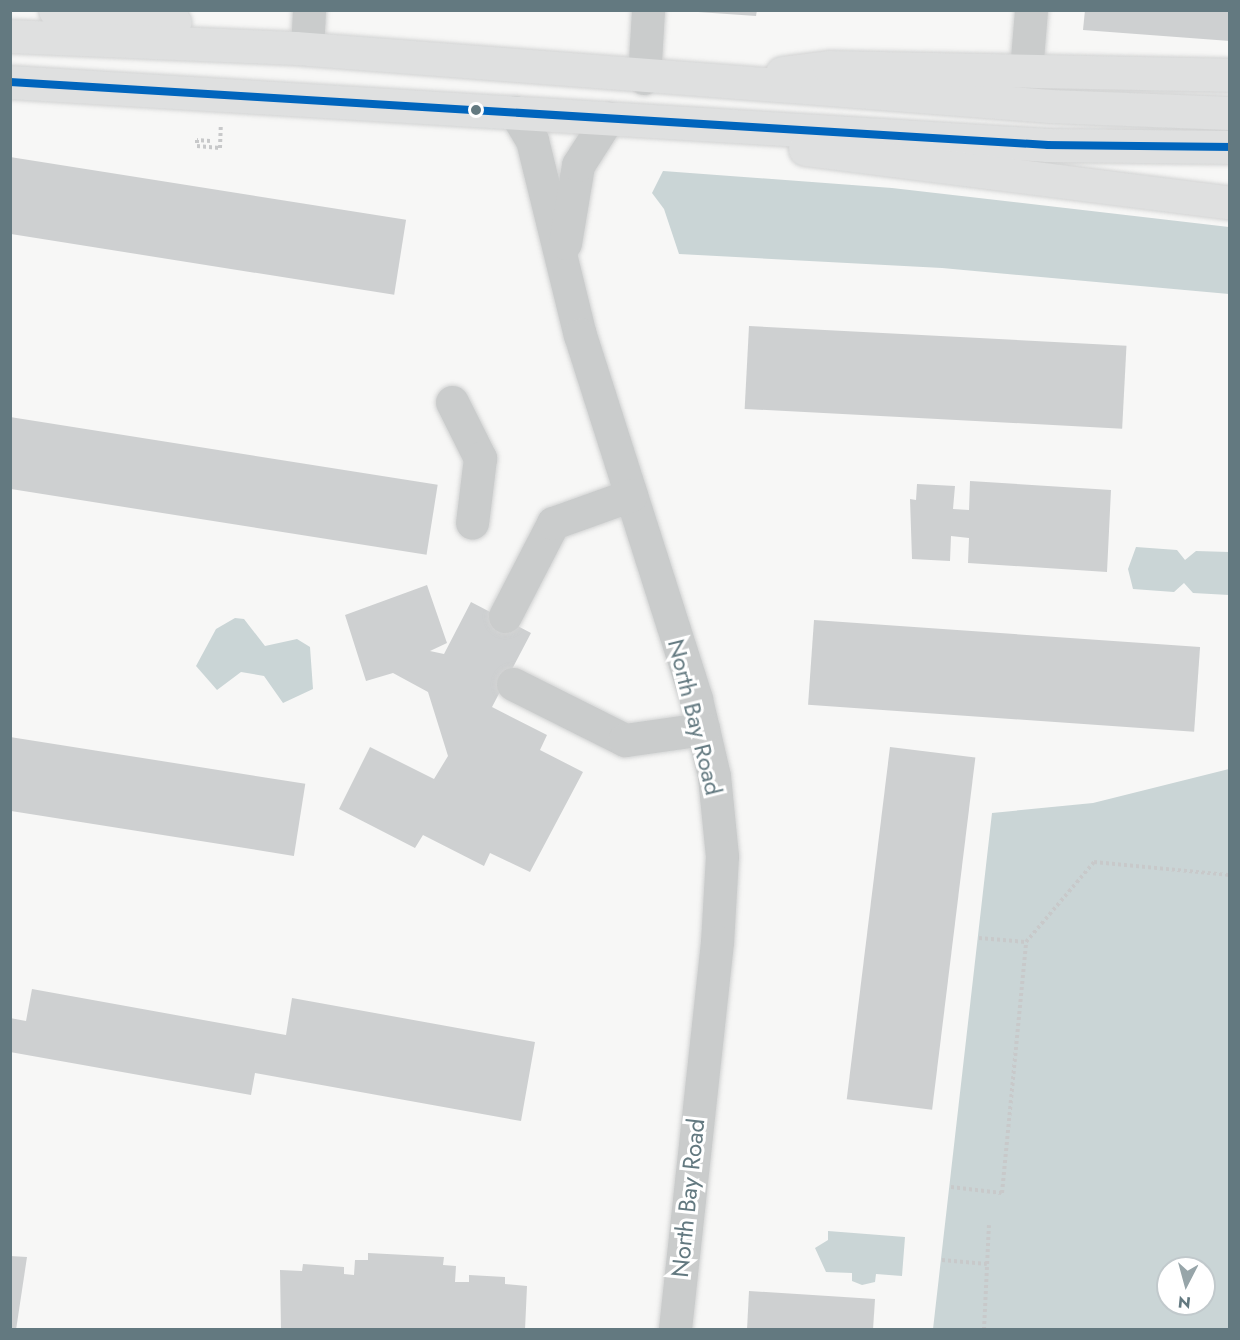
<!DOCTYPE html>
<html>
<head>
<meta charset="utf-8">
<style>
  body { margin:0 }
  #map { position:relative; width:1240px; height:1340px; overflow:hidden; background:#f7f7f6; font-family:Jost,sans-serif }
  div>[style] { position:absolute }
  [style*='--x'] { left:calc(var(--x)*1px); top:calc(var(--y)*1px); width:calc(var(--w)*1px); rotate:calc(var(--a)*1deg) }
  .water>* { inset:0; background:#cad5d6 }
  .building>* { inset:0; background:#ced0d1; transform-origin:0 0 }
  .path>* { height:4px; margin-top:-2px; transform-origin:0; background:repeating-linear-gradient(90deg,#c8c9ca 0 3px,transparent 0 6px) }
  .roads { filter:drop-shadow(0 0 2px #d2d3d3) drop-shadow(0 0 2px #d2d3d3) }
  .minor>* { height:33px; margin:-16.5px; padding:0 16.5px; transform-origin:16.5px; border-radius:16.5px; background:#cacccc }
  .major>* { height:33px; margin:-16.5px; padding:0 16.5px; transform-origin:16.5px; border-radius:16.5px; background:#dfe0e0 }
  .bus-1>* { height:8px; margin:-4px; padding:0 4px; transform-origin:4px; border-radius:4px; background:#0065bd }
  .dots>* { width:16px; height:16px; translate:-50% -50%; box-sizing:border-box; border:3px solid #fff; border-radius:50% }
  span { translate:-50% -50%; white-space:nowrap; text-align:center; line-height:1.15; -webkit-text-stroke:6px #fff; paint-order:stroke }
  .street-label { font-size:24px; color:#637980 }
  .frame { position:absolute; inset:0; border:12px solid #637980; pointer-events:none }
  .north { position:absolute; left:1156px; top:1256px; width:60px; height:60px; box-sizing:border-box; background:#fff; border:2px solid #c1c9cc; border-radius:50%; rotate:186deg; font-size:16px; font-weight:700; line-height:24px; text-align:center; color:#637980 }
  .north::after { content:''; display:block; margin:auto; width:21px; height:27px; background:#97a5a9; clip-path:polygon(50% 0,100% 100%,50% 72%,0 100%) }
</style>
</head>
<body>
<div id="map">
  <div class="water">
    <div style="clip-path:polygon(663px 171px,892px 188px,1229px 227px,1229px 294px,942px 268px,679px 254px,664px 209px,652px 193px)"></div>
    <div style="clip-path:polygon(1136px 547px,1177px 550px,1185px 560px,1196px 551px,1229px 552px,1229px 595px,1193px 593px,1184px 583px,1174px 592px,1133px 589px,1128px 569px)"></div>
    <div style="clip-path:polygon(235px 618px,244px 619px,265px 646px,297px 639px,310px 647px,313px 689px,283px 703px,264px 676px,241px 672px,217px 690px,196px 666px,216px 629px)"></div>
    <div style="clip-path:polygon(evenodd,1229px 769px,1229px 1329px,933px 1329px,992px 813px,1093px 803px,1229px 769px,1168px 1268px,1204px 1268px,1204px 1304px,1168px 1304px,1168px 1268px)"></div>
    <div style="clip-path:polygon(828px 1231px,905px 1237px,902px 1276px,876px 1274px,875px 1282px,862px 1285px,852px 1281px,852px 1273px,826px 1272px,815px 1248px,828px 1240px)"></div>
  </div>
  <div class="building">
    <div style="clip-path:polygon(698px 10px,757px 10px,756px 16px,698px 12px)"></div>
    <div style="clip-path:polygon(1085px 10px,1230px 10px,1230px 41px,1083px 30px)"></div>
    <div style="left:10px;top:157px;width:401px;height:76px;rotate:9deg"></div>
    <div style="left:749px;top:326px;width:378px;height:83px;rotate:3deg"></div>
    <div style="left:10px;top:417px;width:433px;height:71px;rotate:9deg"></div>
    <div style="clip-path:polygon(970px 481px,1111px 490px,1107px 572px,968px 563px,969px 538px,951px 536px,950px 561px,912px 559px,910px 499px,916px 500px,917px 484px,955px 486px,953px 509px,969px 510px)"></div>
    <div style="clip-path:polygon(427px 585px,447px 643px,430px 651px,444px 654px,471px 602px,531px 633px,492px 707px,547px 735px,540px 750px,583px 772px,530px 872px,490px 853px,484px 866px,423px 835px,415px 848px,339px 809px,370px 747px,434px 779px,448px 756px,428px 692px,393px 673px,366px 681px,345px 615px)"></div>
    <div style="left:814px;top:620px;width:387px;height:85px;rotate:4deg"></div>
    <div style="left:10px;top:737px;width:299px;height:73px;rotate:9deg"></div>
    <div style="left:890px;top:747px;width:86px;height:355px;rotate:7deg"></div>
    <div style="clip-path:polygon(32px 989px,286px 1035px,292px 998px,535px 1042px,521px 1121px,255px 1073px,251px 1095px,10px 1052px,10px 1018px,26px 1021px)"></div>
    <div style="clip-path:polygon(368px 1253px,444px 1257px,443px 1265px,456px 1266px,455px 1282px,469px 1282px,469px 1275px,505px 1277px,505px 1284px,527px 1286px,525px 1330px,281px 1330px,280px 1270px,302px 1271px,303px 1264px,344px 1267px,344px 1274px,354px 1275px,355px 1260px,368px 1260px)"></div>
    <div style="clip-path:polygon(10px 1256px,27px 1257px,16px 1330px,10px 1330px)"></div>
    <div style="clip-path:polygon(749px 1291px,875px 1299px,873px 1330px,747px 1330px)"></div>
  </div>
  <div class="path">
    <div style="--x:210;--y:141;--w:13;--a:-176"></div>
    <div style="--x:197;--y:140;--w:6;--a:90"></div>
    <div style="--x:197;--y:146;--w:23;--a:5"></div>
    <div style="--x:220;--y:148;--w:23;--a:-88"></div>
    <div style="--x:979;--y:938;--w:47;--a:4.9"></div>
    <div style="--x:951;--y:1187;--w:51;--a:6.7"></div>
    <div style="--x:1002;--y:1193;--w:252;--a:-84.5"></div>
    <div style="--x:1026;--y:942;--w:105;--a:-49.6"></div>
    <div style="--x:1094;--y:862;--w:137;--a:5.5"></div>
    <div style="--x:942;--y:1260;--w:45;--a:5.1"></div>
    <div style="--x:984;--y:1330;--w:105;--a:-87.3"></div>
  </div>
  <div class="roads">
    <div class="minor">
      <div style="--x:307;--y:49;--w:39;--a:-87"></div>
      <div style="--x:1026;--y:71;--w:61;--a:-85.3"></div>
      <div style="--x:644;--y:78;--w:68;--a:-86.6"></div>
      <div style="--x:515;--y:112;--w:33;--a:59"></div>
      <div style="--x:532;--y:140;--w:201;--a:76.2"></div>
      <div style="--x:580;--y:335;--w:382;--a:72.3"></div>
      <div style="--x:696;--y:699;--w:79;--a:76.8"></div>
      <div style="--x:714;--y:776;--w:80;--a:84.3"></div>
      <div style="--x:722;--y:856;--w:86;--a:93.3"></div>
      <div style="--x:717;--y:942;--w:390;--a:96.2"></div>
      <div style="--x:565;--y:243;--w:79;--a:-80.5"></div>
      <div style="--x:578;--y:165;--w:56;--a:-57.4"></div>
      <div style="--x:452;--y:402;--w:63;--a:63.4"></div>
      <div style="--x:480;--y:458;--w:65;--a:97"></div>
      <div style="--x:505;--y:616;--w:105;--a:-62.7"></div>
      <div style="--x:553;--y:523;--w:83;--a:-19.7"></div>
      <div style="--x:513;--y:684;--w:125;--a:26.6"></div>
      <div style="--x:625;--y:740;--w:79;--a:-8"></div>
    </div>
    <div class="major">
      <div style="--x:55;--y:10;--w:120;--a:5.8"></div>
      <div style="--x:10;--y:36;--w:285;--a:2.4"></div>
      <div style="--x:295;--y:48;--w:757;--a:4.39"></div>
      <div style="--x:1050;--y:106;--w:180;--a:2.2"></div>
      <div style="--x:782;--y:73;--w:47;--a:-7.3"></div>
      <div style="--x:829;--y:67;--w:401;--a:1.1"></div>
      <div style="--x:10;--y:82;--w:1040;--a:3.47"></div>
      <div style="--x:1048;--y:145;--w:182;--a:0.6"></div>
      <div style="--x:805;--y:149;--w:428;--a:7.2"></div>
    </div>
  </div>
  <div class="bus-1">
    <div style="--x:10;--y:82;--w:1040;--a:3.47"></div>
    <div style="--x:1048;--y:145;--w:182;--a:0.6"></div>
  </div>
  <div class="dots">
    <div style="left:476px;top:110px;background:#637980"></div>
  </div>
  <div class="street-label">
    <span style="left:695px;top:717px;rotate:76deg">North Bay Road</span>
    <span style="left:688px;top:1198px;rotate:-84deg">North Bay Road</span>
  </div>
  <div class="frame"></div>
  <div class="north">N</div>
</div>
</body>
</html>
